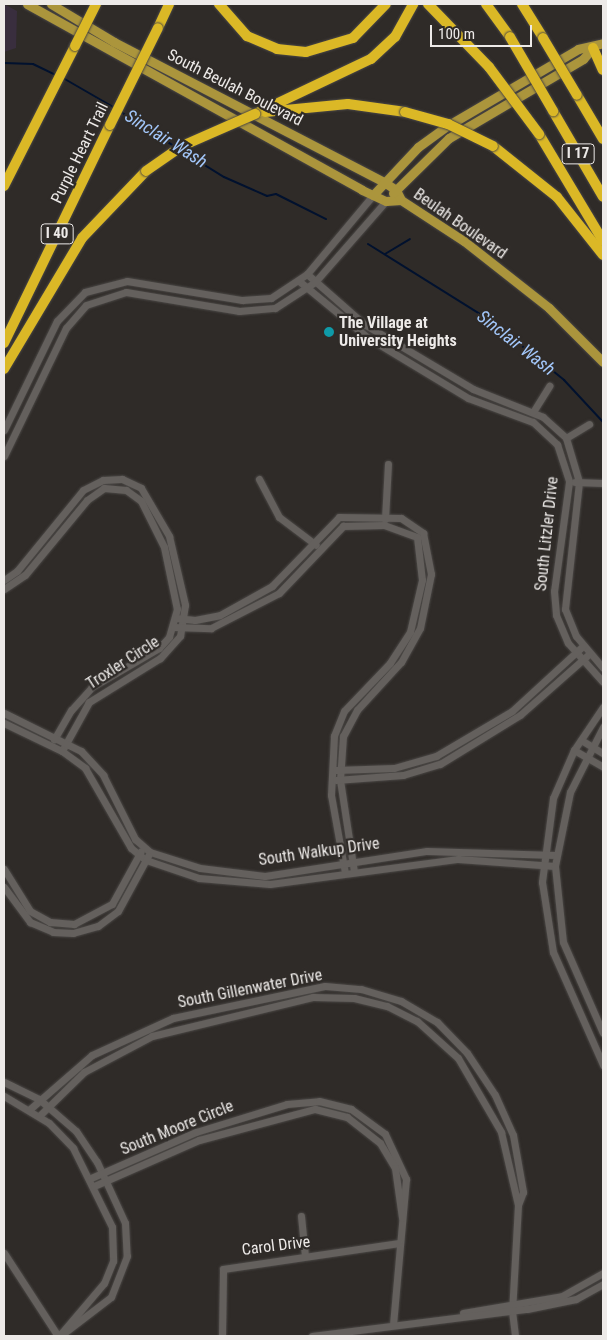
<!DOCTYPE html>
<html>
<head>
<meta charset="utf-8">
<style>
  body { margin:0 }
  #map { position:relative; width:607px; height:1340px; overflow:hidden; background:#2f2b28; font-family:"Roboto Condensed",sans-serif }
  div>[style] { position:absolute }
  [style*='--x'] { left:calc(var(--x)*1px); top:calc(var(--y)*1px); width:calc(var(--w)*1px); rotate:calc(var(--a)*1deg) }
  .commercial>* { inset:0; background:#392e3e }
  .stream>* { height:2px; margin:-1px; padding:0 1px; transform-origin:1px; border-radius:1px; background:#01112e }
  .roads { filter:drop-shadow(0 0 1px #4a4745) drop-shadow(0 0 1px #4a4745) }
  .minor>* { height:7px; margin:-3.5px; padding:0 3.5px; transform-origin:3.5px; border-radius:3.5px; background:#64605d }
  .major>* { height:9px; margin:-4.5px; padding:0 4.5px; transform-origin:4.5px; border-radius:4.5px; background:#ab953c }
  .highway>* { height:10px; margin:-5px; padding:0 5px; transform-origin:5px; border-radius:5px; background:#dbb826 }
  .bridges { filter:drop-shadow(0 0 1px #4a4745) drop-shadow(0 0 1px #4a4745) }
  .highway-bridge>* { height:10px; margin:-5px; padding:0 5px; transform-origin:5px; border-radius:5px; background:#dbb826 }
  .dots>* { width:14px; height:14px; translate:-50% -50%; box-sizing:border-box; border:2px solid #2f2b28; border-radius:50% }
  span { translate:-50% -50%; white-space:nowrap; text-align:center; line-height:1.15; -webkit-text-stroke:4.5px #2f2b28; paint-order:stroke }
  .shield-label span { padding:1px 4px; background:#2f2b28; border:1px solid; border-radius:4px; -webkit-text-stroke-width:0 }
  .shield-label { font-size:15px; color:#edeae8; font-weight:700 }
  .street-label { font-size:16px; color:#edeae8 }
  .poi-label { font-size:16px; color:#edeae8; font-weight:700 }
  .left { translate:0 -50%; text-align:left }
  .water-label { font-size:18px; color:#a2c6f9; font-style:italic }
  .frame { position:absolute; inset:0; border:5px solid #edeae8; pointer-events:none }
  .scale { position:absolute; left:430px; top:25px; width:102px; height:22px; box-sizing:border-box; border:2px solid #edeae8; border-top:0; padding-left:6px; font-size:15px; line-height:18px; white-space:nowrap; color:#edeae8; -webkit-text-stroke:4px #2f2b28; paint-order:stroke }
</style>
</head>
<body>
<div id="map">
  <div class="commercial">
    <div style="clip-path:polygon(4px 4px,17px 11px,16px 48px,4px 52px)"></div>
  </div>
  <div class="stream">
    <div style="--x:4;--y:63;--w:29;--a:2"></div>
    <div style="--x:33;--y:64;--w:25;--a:26"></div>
    <div style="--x:63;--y:78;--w:60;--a:30"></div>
    <div style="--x:121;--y:112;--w:63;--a:32.7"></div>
    <div style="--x:182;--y:151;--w:49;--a:31.8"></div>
    <div style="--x:224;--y:177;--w:47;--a:23.8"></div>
    <div style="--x:267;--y:196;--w:9;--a:-13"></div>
    <div style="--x:276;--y:194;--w:56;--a:26.6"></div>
    <div style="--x:368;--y:244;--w:145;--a:32"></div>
    <div style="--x:491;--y:321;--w:94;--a:38.9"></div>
    <div style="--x:564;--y:380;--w:57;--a:47.1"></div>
    <div style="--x:385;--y:254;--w:29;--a:-31"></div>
  </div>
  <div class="roads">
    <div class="minor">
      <div style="--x:307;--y:274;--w:76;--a:41.3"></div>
      <div style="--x:364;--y:324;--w:127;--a:30.8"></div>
      <div style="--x:473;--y:389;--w:75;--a:21.8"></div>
      <div style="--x:543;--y:417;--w:31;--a:42"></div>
      <div style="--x:566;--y:438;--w:46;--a:73.5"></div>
      <div style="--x:579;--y:482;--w:128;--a:96.3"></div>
      <div style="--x:565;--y:609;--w:29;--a:68"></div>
      <div style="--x:576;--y:636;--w:42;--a:49.8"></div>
      <div style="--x:299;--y:281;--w:88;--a:39.5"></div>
      <div style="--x:367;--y:337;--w:118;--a:31.1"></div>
      <div style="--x:468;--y:398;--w:69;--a:20.3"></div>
      <div style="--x:533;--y:422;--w:33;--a:43"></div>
      <div style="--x:557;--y:444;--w:40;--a:72"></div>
      <div style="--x:569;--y:482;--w:110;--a:97.8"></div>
      <div style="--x:554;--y:591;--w:24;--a:85"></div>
      <div style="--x:556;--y:615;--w:30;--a:67"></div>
      <div style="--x:568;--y:643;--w:52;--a:48.1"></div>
      <div style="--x:533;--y:412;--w:31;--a:-58"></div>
      <div style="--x:4;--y:430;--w:121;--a:-64.1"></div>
      <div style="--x:57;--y:321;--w:40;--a:-46"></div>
      <div style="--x:85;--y:292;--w:43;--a:-14.7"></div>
      <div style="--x:127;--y:281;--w:117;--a:9.4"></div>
      <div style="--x:242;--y:300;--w:29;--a:-4"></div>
      <div style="--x:271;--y:298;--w:43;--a:-33.7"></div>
      <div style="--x:307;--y:274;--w:103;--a:-50.1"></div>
      <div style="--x:566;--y:438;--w:27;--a:-31"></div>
      <div style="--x:4;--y:456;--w:142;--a:-64.2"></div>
      <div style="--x:66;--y:328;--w:30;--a:-49"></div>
      <div style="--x:86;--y:305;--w:42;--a:-18"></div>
      <div style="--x:126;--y:292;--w:115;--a:9.5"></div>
      <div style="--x:239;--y:311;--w:36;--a:-5"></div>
      <div style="--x:275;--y:308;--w:48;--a:-33"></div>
      <div style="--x:315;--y:282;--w:108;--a:-48.8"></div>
      <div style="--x:259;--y:479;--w:43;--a:62.2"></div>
      <div style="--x:279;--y:517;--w:46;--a:37.1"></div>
      <div style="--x:575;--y:482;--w:28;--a:2"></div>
      <div style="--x:385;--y:519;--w:55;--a:-86.9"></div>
      <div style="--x:4;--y:580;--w:16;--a:-35"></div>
      <div style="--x:17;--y:571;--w:104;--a:-50.8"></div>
      <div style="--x:83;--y:490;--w:22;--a:-27"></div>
      <div style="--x:103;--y:480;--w:19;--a:-3"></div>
      <div style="--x:122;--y:479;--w:21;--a:25"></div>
      <div style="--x:141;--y:488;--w:56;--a:59.7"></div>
      <div style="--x:169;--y:536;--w:71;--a:76.9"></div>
      <div style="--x:185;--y:605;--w:31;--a:99"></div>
      <div style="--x:180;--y:636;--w:30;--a:132"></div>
      <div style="--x:160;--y:658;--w:84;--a:148.2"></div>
      <div style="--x:89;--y:702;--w:56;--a:118.9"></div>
      <div style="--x:4;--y:589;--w:25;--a:-34"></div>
      <div style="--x:25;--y:575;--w:97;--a:-50.4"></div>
      <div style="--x:87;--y:500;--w:21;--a:-35"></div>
      <div style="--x:104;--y:488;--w:22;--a:5"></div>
      <div style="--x:126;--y:490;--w:19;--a:36"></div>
      <div style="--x:141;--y:501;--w:51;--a:63.4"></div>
      <div style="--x:164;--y:547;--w:63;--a:78.2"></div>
      <div style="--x:177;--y:609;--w:29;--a:106"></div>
      <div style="--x:169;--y:637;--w:15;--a:132"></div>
      <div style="--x:159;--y:648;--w:78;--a:149.8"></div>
      <div style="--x:92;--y:687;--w:31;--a:132"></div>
      <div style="--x:71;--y:710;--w:34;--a:120"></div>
      <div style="--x:176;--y:618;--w:19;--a:6"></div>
      <div style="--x:195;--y:620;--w:25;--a:-11"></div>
      <div style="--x:220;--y:615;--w:60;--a:-29.1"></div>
      <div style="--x:272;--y:586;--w:96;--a:-45.8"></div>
      <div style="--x:339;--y:517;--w:62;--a:0.9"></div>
      <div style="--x:401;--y:518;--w:27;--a:34"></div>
      <div style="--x:423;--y:533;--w:42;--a:79"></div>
      <div style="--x:431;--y:574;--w:55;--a:101.5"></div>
      <div style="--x:420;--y:628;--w:39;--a:119"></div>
      <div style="--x:401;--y:662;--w:65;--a:132.5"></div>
      <div style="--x:357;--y:710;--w:30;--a:118"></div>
      <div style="--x:343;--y:736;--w:44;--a:93.9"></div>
      <div style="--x:340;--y:780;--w:92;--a:81.3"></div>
      <div style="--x:174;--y:627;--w:37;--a:2"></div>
      <div style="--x:211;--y:628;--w:76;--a:-27.2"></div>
      <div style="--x:279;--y:593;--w:93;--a:-46.3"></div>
      <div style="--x:343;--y:526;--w:41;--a:-1.4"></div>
      <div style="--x:384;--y:525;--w:35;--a:20"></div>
      <div style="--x:417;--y:537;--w:43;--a:83.4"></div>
      <div style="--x:422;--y:580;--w:53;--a:103"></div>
      <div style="--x:410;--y:632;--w:37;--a:123"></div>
      <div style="--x:390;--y:663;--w:66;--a:133.8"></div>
      <div style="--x:344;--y:711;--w:27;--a:112"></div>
      <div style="--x:334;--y:736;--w:59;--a:92.9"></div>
      <div style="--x:331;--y:795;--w:79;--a:79.8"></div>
      <div style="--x:603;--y:707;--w:52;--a:124"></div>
      <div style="--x:574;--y:750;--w:52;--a:113.6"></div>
      <div style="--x:553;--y:798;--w:85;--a:97.5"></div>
      <div style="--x:542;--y:882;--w:71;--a:81.1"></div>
      <div style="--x:553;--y:952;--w:124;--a:66.1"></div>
      <div style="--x:4;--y:713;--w:86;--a:26.3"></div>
      <div style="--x:81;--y:751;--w:33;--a:47"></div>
      <div style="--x:103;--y:775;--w:72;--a:63.4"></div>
      <div style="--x:135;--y:839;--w:20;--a:41"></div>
      <div style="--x:150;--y:852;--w:52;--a:17.7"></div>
      <div style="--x:200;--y:868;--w:65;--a:7"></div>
      <div style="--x:265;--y:876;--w:164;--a:-8.8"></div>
      <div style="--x:427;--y:851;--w:128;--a:1.8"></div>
      <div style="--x:4;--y:723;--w:64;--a:25.8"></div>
      <div style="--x:62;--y:751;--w:29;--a:36"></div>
      <div style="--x:85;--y:768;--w:92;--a:60.1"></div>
      <div style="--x:131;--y:848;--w:19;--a:39"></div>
      <div style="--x:146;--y:860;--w:56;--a:18.8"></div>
      <div style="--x:199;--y:878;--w:71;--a:4.8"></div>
      <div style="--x:270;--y:884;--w:190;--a:-7.6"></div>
      <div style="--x:458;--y:859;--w:97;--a:4.1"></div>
      <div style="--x:603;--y:727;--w:73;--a:116.9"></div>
      <div style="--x:570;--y:792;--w:76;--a:101.5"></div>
      <div style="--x:555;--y:866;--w:76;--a:84"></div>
      <div style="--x:563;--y:942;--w:99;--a:66.3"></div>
      <div style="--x:581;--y:740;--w:26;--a:31"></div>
      <div style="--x:574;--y:750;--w:34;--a:30"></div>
      <div style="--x:336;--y:770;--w:58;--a:-2"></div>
      <div style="--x:394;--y:768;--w:44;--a:-15.9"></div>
      <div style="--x:436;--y:756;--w:88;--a:-30.6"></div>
      <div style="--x:512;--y:711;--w:96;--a:-42.5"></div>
      <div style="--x:336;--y:780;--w:67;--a:-4.3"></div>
      <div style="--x:403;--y:775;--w:39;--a:-17"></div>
      <div style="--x:440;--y:764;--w:94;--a:-31.5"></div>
      <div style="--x:520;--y:715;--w:92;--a:-41.5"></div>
      <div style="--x:4;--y:869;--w:49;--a:58.2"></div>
      <div style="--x:30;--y:911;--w:23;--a:29"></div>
      <div style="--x:50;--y:922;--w:24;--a:5"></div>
      <div style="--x:74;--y:924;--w:43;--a:-27.8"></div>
      <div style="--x:112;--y:904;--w:60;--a:-61.3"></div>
      <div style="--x:4;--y:887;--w:44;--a:53.4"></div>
      <div style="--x:30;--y:922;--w:25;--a:23"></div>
      <div style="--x:53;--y:932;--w:20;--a:3"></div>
      <div style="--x:73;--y:933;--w:26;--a:-16"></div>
      <div style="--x:98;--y:926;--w:25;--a:-37"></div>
      <div style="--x:118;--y:911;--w:63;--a:-61.4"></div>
      <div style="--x:4;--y:1082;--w:39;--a:26"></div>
      <div style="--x:39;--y:1099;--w:49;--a:40.9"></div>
      <div style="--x:76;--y:1131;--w:37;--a:56"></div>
      <div style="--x:97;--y:1162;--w:67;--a:65.3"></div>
      <div style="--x:125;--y:1223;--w:33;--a:87"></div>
      <div style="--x:127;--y:1256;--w:44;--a:111.3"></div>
      <div style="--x:111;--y:1297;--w:64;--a:142.6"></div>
      <div style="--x:4;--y:1096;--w:52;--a:31"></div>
      <div style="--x:49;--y:1123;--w:35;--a:46"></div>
      <div style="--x:73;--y:1148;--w:88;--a:63.7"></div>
      <div style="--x:112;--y:1227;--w:34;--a:88"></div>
      <div style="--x:113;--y:1261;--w:24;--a:112"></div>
      <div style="--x:104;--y:1283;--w:70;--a:130.3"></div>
      <div style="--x:30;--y:1109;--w:82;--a:-41.1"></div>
      <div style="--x:92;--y:1055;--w:89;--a:-24.6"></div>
      <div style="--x:173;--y:1018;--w:155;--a:-11.9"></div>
      <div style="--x:325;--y:986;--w:36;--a:5"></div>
      <div style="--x:361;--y:989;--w:42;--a:16.7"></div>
      <div style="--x:401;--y:1001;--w:42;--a:30.3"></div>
      <div style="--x:437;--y:1022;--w:43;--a:45.9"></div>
      <div style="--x:467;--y:1053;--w:50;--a:56.3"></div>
      <div style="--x:495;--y:1095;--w:44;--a:65.8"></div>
      <div style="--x:513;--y:1135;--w:58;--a:80"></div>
      <div style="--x:523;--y:1192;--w:14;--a:111"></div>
      <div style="--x:518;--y:1205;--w:106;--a:93.2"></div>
      <div style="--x:512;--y:1311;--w:25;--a:83"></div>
      <div style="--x:39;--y:1116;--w:63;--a:-44.4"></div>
      <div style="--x:84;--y:1072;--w:77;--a:-27.9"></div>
      <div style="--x:152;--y:1036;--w:166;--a:-13.6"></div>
      <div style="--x:313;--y:997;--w:41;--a:1.4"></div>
      <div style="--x:354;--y:998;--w:34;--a:14"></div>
      <div style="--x:387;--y:1006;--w:34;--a:27"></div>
      <div style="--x:417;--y:1021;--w:55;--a:42.1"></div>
      <div style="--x:458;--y:1058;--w:86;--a:59.8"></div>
      <div style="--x:501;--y:1132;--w:75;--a:76.9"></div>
      <div style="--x:91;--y:1178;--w:115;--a:-23.7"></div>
      <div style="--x:196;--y:1132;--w:95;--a:-17.1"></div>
      <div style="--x:287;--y:1104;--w:32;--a:-5"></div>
      <div style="--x:319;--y:1101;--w:33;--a:14"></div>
      <div style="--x:351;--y:1109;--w:42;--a:36.3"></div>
      <div style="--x:385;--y:1134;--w:50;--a:65"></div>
      <div style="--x:406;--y:1179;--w:146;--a:95.1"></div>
      <div style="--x:94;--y:1186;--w:115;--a:-23.7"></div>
      <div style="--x:199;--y:1140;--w:120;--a:-15"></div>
      <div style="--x:315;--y:1109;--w:33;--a:14"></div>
      <div style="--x:347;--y:1117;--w:42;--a:38.2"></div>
      <div style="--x:380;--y:1143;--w:29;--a:59"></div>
      <div style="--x:395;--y:1168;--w:50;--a:82"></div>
      <div style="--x:301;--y:1216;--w:40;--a:84.3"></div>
      <div style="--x:4;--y:1253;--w:99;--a:57"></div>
      <div style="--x:463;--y:1313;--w:100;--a:-9.7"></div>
      <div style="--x:562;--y:1296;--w:47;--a:-29.3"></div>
      <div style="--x:222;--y:1336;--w:67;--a:-89.1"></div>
      <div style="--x:223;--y:1269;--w:178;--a:-8.4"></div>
      <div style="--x:312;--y:1336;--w:217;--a:-7.2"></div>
      <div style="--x:527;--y:1309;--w:50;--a:-11.5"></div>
      <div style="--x:576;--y:1299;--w:31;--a:-29"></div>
    </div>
    <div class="major">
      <div style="--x:27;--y:4;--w:383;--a:29"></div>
      <div style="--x:362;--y:190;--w:26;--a:25"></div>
      <div style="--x:386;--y:201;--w:15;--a:-4"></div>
      <div style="--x:401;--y:200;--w:75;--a:33.1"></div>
      <div style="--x:464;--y:241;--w:108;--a:38.2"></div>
      <div style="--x:549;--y:308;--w:76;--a:45"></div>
      <div style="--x:51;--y:4;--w:74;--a:31.1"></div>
      <div style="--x:114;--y:42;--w:304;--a:27.4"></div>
      <div style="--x:384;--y:182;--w:14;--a:34"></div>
      <div style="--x:396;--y:190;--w:11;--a:63"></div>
      <div style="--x:393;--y:193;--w:78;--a:-44.5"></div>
      <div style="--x:449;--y:138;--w:156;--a:-30.5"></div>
      <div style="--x:583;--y:59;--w:15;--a:-48"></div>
      <div style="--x:373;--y:195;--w:66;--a:-46.8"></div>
      <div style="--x:418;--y:147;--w:36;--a:-36"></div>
      <div style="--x:447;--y:126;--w:152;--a:-30.4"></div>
      <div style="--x:578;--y:49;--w:26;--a:-13"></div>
    </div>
    <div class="highway">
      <div style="--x:219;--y:4;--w:43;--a:48.8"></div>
      <div style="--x:247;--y:36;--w:33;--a:23"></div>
      <div style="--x:277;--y:49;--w:29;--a:6"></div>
      <div style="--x:306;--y:52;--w:49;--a:-16.6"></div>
      <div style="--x:353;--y:38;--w:47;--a:-45.9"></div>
      <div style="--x:486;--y:4;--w:41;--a:54"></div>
      <div style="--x:522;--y:4;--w:40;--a:58"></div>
      <div style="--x:158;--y:28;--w:26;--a:-65"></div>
      <div style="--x:593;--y:48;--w:24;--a:66"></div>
      <div style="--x:577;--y:95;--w:51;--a:59.4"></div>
      <div style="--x:553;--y:111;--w:99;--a:59.8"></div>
      <div style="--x:265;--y:112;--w:83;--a:-5.5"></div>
      <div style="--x:348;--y:104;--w:58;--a:8"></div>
      <div style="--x:255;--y:114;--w:128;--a:-25.4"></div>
      <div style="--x:371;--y:59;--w:33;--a:-43"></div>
      <div style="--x:395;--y:37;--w:38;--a:-61"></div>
      <div style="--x:539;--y:134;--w:125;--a:59.1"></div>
      <div style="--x:493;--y:146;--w:82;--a:38.6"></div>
      <div style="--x:557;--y:197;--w:74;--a:51.6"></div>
      <div style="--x:4;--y:186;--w:157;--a:-63.1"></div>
      <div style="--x:4;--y:343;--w:242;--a:-64.1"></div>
      <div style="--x:4;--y:369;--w:152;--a:-59.2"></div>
      <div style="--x:82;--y:238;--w:93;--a:-46.3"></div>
    </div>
  </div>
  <div class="bridges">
    <div class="highway-bridge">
      <div style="--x:428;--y:4;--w:88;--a:45.9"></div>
      <div style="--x:489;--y:67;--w:84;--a:53.3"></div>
      <div style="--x:510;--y:37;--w:86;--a:59.8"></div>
      <div style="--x:543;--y:38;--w:66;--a:59.2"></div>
      <div style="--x:75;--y:46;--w:47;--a:-63.4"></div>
      <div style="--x:405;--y:112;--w:45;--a:15.6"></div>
      <div style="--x:448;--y:124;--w:50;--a:26.1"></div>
      <div style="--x:110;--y:125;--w:108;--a:-63.7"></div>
      <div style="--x:146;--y:171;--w:44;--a:-34.8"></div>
      <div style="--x:182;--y:146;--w:80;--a:-23.7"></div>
    </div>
  </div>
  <div class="dots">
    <div style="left:329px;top:332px;background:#0f9aa8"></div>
  </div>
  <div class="shield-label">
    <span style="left:578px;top:154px">I 17</span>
    <span style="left:57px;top:234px">I 40</span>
  </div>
  <div class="street-label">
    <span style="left:235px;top:88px;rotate:27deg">South Beulah Boulevard</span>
    <span style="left:80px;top:153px;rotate:-64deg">Purple Heart Trail</span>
    <span style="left:460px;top:224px;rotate:35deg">Beulah Boulevard</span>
    <span style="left:547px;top:534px;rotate:-84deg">South Litzler Drive</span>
    <span style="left:123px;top:663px;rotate:-33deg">Troxler Circle</span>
    <span style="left:319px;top:852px;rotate:-8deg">South Walkup Drive</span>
    <span style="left:250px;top:989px;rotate:-11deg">South Gillenwater Drive</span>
    <span style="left:177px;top:1128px;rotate:-22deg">South Moore Circle</span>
    <span style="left:276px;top:1246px;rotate:-7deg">Carol Drive</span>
  </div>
  <div class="poi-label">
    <span class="left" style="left:339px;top:332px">The Village at<br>University Heights</span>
  </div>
  <div class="water-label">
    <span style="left:166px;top:139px;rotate:32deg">Sinclair Wash</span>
    <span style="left:516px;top:343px;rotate:38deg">Sinclair Wash</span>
  </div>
  <div class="frame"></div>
  <div class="scale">100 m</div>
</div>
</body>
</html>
